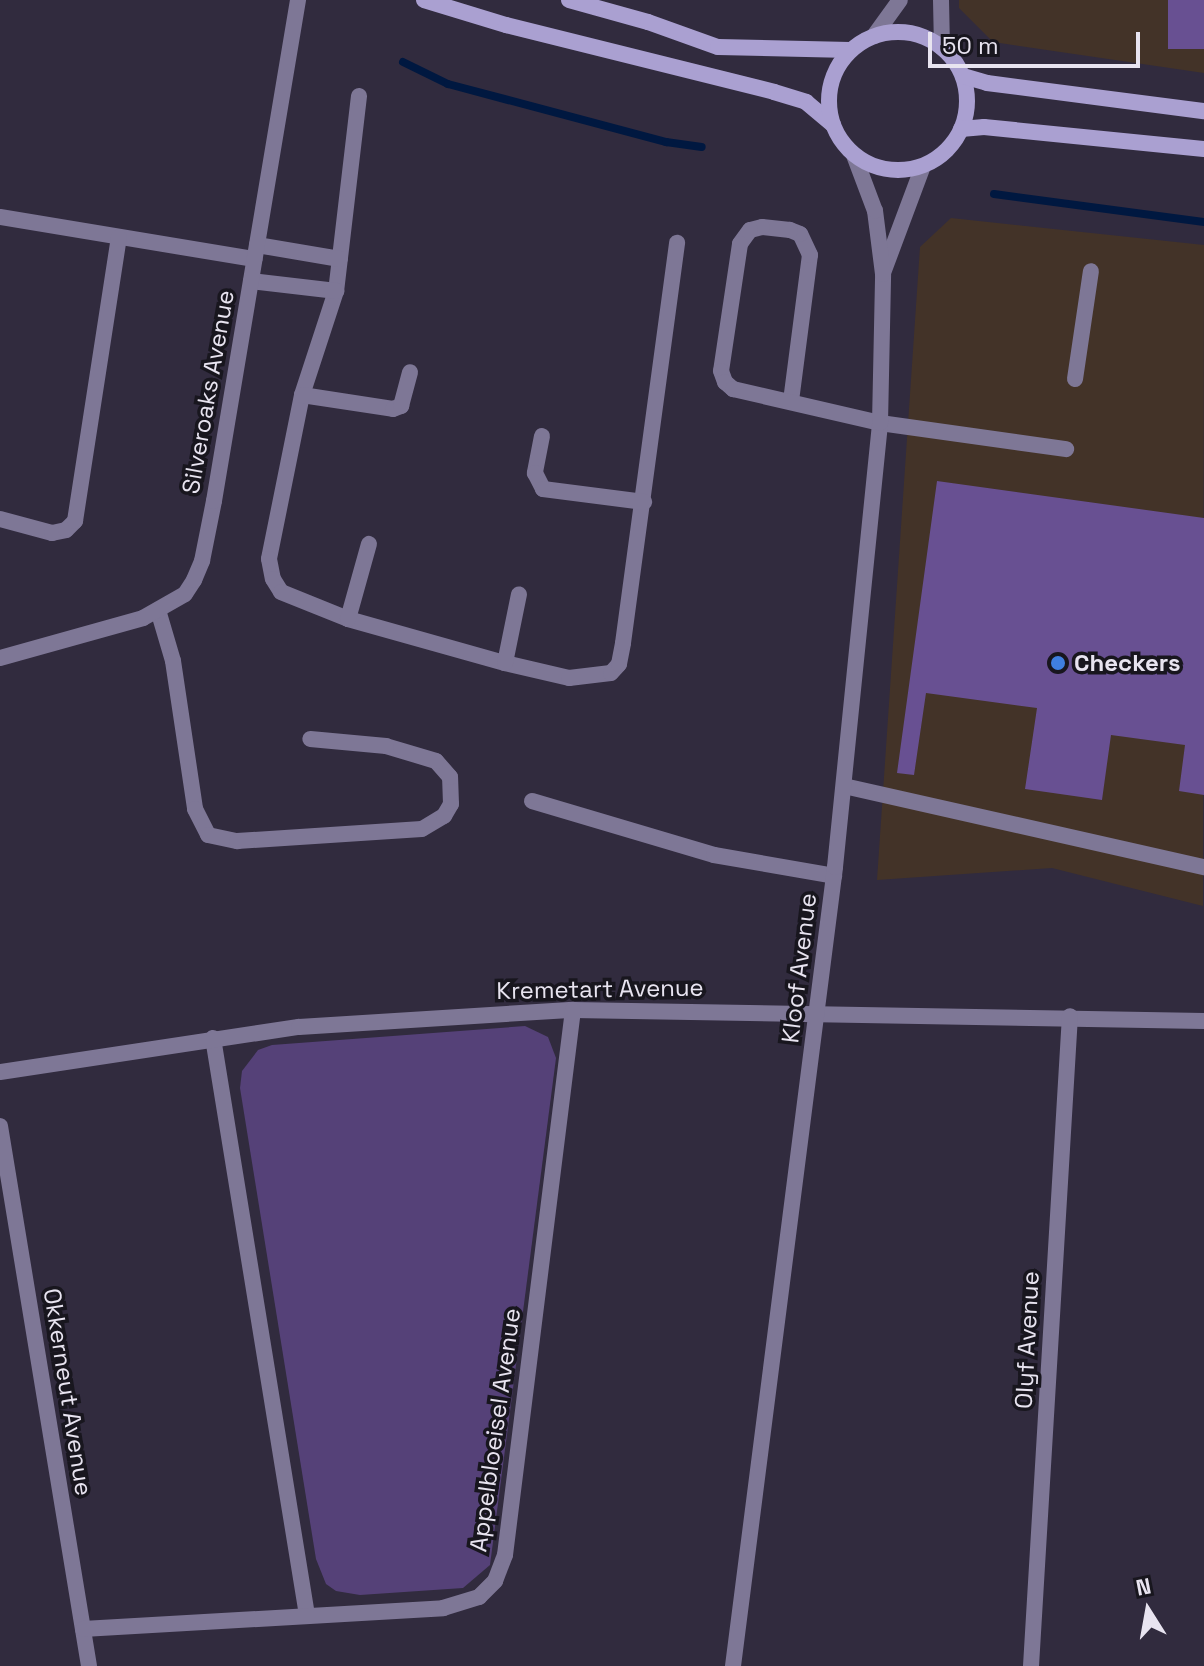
<!DOCTYPE html>
<html>
<head>
<meta charset="utf-8">
<style>
  body { margin:0 }
  #map { position:relative; width:1204px; height:1666px; overflow:hidden; background:#312b3e; font-family:"Space Grotesk",sans-serif }
  div>[style] { position:absolute }
  [style*='--x'] { left:calc(var(--x)*1px); top:calc(var(--y)*1px); width:calc(var(--w)*1px); rotate:calc(var(--a)*1deg) }
  .commercial>* { inset:0; background:#433328 }
  .green>* { inset:0; background:#554178 }
  .stream>* { height:8px; margin:-4px; padding:0 4px; transform-origin:4px; border-radius:4px; background:#001840 }
  .building>* { inset:0; background:#685092; transform-origin:0 0 }
  .lane>* { height:16px; margin:-8px; padding:0 8px; transform-origin:8px; border-radius:8px; background:#7e7796 }
  .street>* { height:16px; margin:-8px; padding:0 8px; transform-origin:8px; border-radius:8px; background:#7e7796 }
  .secondary>* { height:16px; margin:-8px; padding:0 8px; transform-origin:8px; border-radius:8px; background:#aaa0d1 }
  .secondary>.ring { margin:-8px; padding:0; box-sizing:content-box; background:none; border:16px solid #aaa0d1; border-radius:50% }
  .dots>* { width:22px; height:22px; translate:-50% -50%; box-sizing:border-box; border:4px solid #18161e; border-radius:50% }
  span { translate:-50% -50%; white-space:nowrap; text-align:center; line-height:1.15; -webkit-text-stroke:7px #18161e; paint-order:stroke }
  .street-label { font-size:24px; color:#e8e4f0 }
  .poi-label { font-size:24px; color:#e8e4f0; font-weight:700 }
  .left { translate:0 -50%; text-align:left }
  .north { position:absolute; left:1108px; top:1570px; width:80px; height:80px; -webkit-text-stroke:6px #18161e; paint-order:stroke; rotate:349deg; font-size:22px; font-weight:700; line-height:32px; text-align:center; color:#e8e4f0 }
  .north::after { content:''; display:block; margin:auto; width:28px; height:36px; background:#e8e4f0; clip-path:polygon(50% 0,100% 100%,50% 72%,0 100%) }
  .scale { position:absolute; left:928px; top:32px; width:212px; height:36px; box-sizing:border-box; border:4px solid #e8e4f0; border-top:0; padding-left:10px; font-size:24px; line-height:28px; white-space:nowrap; color:#e8e4f0; -webkit-text-stroke:6px #18161e; paint-order:stroke }
</style>
</head>
<body>
<div id="map">
  <div class="commercial">
    <div style="clip-path:polygon(959px 0,1204px 0,1204px 73px,993px 42px,959px 8px)"></div>
    <div style="clip-path:polygon(951px 218px,1204px 245px,1203px 906px,1052px 868px,877px 880px,920px 247px)"></div>
  </div>
  <div class="green">
    <div style="clip-path:polygon(525px 1026px,548px 1037px,556px 1058px,490px 1565px,463px 1588px,360px 1595px,336px 1591px,326px 1584px,316px 1559px,240px 1088px,242px 1071px,258px 1050px,272px 1045px)"></div>
  </div>
  <div class="stream">
    <div style="--x:403;--y:62;--w:50;--a:26.1"></div>
    <div style="--x:448;--y:84;--w:226;--a:14.9"></div>
    <div style="--x:666;--y:142;--w:36;--a:8"></div>
    <div style="--x:994;--y:194;--w:212;--a:7.6"></div>
  </div>
  <div class="building">
    <div style="left:1168px;top:0;width:36px;height:49px"></div>
    <div style="clip-path:polygon(937px 481px,1204px 518px,1204px 795px,1179px 791px,1185px 745px,1111px 735px,1102px 800px,1025px 789px,1037px 708px,926px 693px,914px 775px,897px 773px)"></div>
  </div>
  <div class="lane">
    <div style="--x:359;--y:96;--w:196;--a:96.7"></div>
    <div style="--x:336;--y:291;--w:109;--a:108.1"></div>
    <div style="--x:302;--y:395;--w:167;--a:101.4"></div>
    <div style="--x:269;--y:559;--w:20;--a:79"></div>
    <div style="--x:273;--y:579;--w:15;--a:58"></div>
    <div style="--x:281;--y:592;--w:72;--a:21.9"></div>
    <div style="--x:348;--y:619;--w:163;--a:15.7"></div>
    <div style="--x:505;--y:663;--w:66;--a:13.2"></div>
    <div style="--x:569;--y:678;--w:42;--a:-6.8"></div>
    <div style="--x:611;--y:673;--w:12;--a:-48"></div>
    <div style="--x:619;--y:664;--w:21;--a:-79"></div>
    <div style="--x:623;--y:643;--w:404;--a:-82.3"></div>
    <div style="--x:0;--y:217;--w:258;--a:9.4"></div>
    <div style="--x:257;--y:245;--w:84;--a:9.6"></div>
    <div style="--x:251;--y:281;--w:86;--a:6.7"></div>
    <div style="--x:1075;--y:379;--w:109;--a:-81.6"></div>
    <div style="--x:302;--y:395;--w:92;--a:8.7"></div>
    <div style="--x:393;--y:409;--w:9;--a:-21"></div>
    <div style="--x:401;--y:406;--w:35;--a:-75"></div>
    <div style="--x:791;--y:401;--w:147;--a:-82.6"></div>
    <div style="--x:810;--y:255;--w:23;--a:-115"></div>
    <div style="--x:800;--y:234;--w:11;--a:-158"></div>
    <div style="--x:790;--y:230;--w:28;--a:-174"></div>
    <div style="--x:762;--y:227;--w:12;--a:166"></div>
    <div style="--x:750;--y:230;--w:17;--a:126"></div>
    <div style="--x:740;--y:244;--w:128;--a:98.5"></div>
    <div style="--x:721;--y:371;--w:12;--a:70"></div>
    <div style="--x:725;--y:382;--w:11;--a:41"></div>
    <div style="--x:733;--y:389;--w:151;--a:13"></div>
    <div style="--x:880;--y:423;--w:188;--a:8"></div>
    <div style="--x:542;--y:436;--w:38;--a:101"></div>
    <div style="--x:535;--y:473;--w:18;--a:63"></div>
    <div style="--x:543;--y:489;--w:102;--a:7.3"></div>
    <div style="--x:0;--y:519;--w:54;--a:15.1"></div>
    <div style="--x:52;--y:533;--w:14;--a:-12"></div>
    <div style="--x:66;--y:530;--w:13;--a:-45"></div>
    <div style="--x:75;--y:521;--w:287;--a:-81.2"></div>
    <div style="--x:348;--y:619;--w:78;--a:-74.4"></div>
    <div style="--x:505;--y:663;--w:70;--a:-78.5"></div>
    <div style="--x:844;--y:786;--w:369;--a:12.7"></div>
  </div>
  <div class="street">
    <div style="--x:941;--y:0;--w:48;--a:88.8"></div>
    <div style="--x:874;--y:36;--w:44;--a:-54.2"></div>
    <div style="--x:883;--y:273;--w:114;--a:-69.5"></div>
    <div style="--x:158;--y:610;--w:53;--a:73.6"></div>
    <div style="--x:173;--y:661;--w:150;--a:81.5"></div>
    <div style="--x:195;--y:809;--w:29;--a:63"></div>
    <div style="--x:208;--y:835;--w:30;--a:12"></div>
    <div style="--x:237;--y:841;--w:185;--a:-3.7"></div>
    <div style="--x:422;--y:829;--w:26;--a:-31"></div>
    <div style="--x:444;--y:816;--w:14;--a:-60"></div>
    <div style="--x:451;--y:804;--w:27;--a:-92"></div>
    <div style="--x:450;--y:777;--w:21;--a:-131"></div>
    <div style="--x:436;--y:761;--w:52;--a:-163.3"></div>
    <div style="--x:386;--y:746;--w:76;--a:-174.7"></div>
    <div style="--x:0;--y:658;--w:148;--a:-15.6"></div>
    <div style="--x:143;--y:618;--w:48;--a:-29.7"></div>
    <div style="--x:185;--y:594;--w:17;--a:-57"></div>
    <div style="--x:194;--y:580;--w:21;--a:-67"></div>
    <div style="--x:202;--y:561;--w:61;--a:-78.7"></div>
    <div style="--x:214;--y:501;--w:508;--a:-80.48"></div>
    <div style="--x:532;--y:801;--w:190;--a:16.5"></div>
    <div style="--x:714;--y:855;--w:122;--a:9.9"></div>
    <div style="--x:213;--y:1038;--w:585;--a:80.75"></div>
    <div style="--x:0;--y:1072;--w:302;--a:-8.6"></div>
    <div style="--x:299;--y:1027;--w:275;--a:-3.6"></div>
    <div style="--x:573;--y:1010;--w:631;--a:1"></div>
    <div style="--x:0;--y:1126;--w:547;--a:80.64"></div>
    <div style="--x:83;--y:1629;--w:361;--a:-3.3"></div>
    <div style="--x:443;--y:1608;--w:38;--a:-17"></div>
    <div style="--x:479;--y:1597;--w:23;--a:-45"></div>
    <div style="--x:495;--y:1581;--w:28;--a:-69"></div>
    <div style="--x:505;--y:1555;--w:549;--a:-82.89"></div>
    <div style="--x:733;--y:1666;--w:805;--a:-82.72"></div>
    <div style="--x:835;--y:867;--w:446;--a:-84.2"></div>
    <div style="--x:880;--y:423;--w:149;--a:-88.8"></div>
    <div style="--x:883;--y:274;--w:64;--a:-97.2"></div>
    <div style="--x:875;--y:211;--w:60;--a:-110.6"></div>
    <div style="--x:1031;--y:1666;--w:651;--a:-86.57"></div>
  </div>
  <div class="secondary">
    <div style="--x:424;--y:0;--w:86;--a:17"></div>
    <div style="--x:506;--y:25;--w:276;--a:14"></div>
    <div style="--x:774;--y:92;--w:34;--a:17"></div>
    <div style="--x:806;--y:102;--w:35;--a:40"></div>
    <div style="--x:569;--y:0;--w:82;--a:15.6"></div>
    <div style="--x:648;--y:22;--w:74;--a:19.7"></div>
    <div style="--x:718;--y:47;--w:132;--a:1.3"></div>
    <div class="ring" style="left:829px;top:32px;width:122px;height:122px"></div>
    <div style="--x:963;--y:76;--w:25;--a:16"></div>
    <div style="--x:987;--y:83;--w:219;--a:7.4"></div>
    <div style="--x:961;--y:129;--w:23;--a:-5"></div>
    <div style="--x:984;--y:127;--w:221;--a:5.7"></div>
  </div>
  <div class="dots">
    <div style="left:1058px;top:663px;background:#3f7fe0"></div>
  </div>
  <div class="street-label">
    <span style="left:208px;top:392px;rotate:-80deg">Silveroaks Avenue</span>
    <span style="left:799px;top:968px;rotate:-83deg">Kloof Avenue</span>
    <span style="left:600px;top:989px;rotate:-1deg">Kremetart Avenue</span>
    <span style="left:1027px;top:1340px;rotate:-87deg">Olyf Avenue</span>
    <span style="left:68px;top:1392px;rotate:81deg">Okkerneut Avenue</span>
    <span style="left:495px;top:1430px;rotate:-82deg">Appelbloeisel Avenue</span>
  </div>
  <div class="poi-label">
    <span class="left" style="left:1074px;top:663px">Checkers</span>
  </div>
  <div class="north">N</div>
  <div class="scale">50 m</div>
</div>
</body>
</html>
